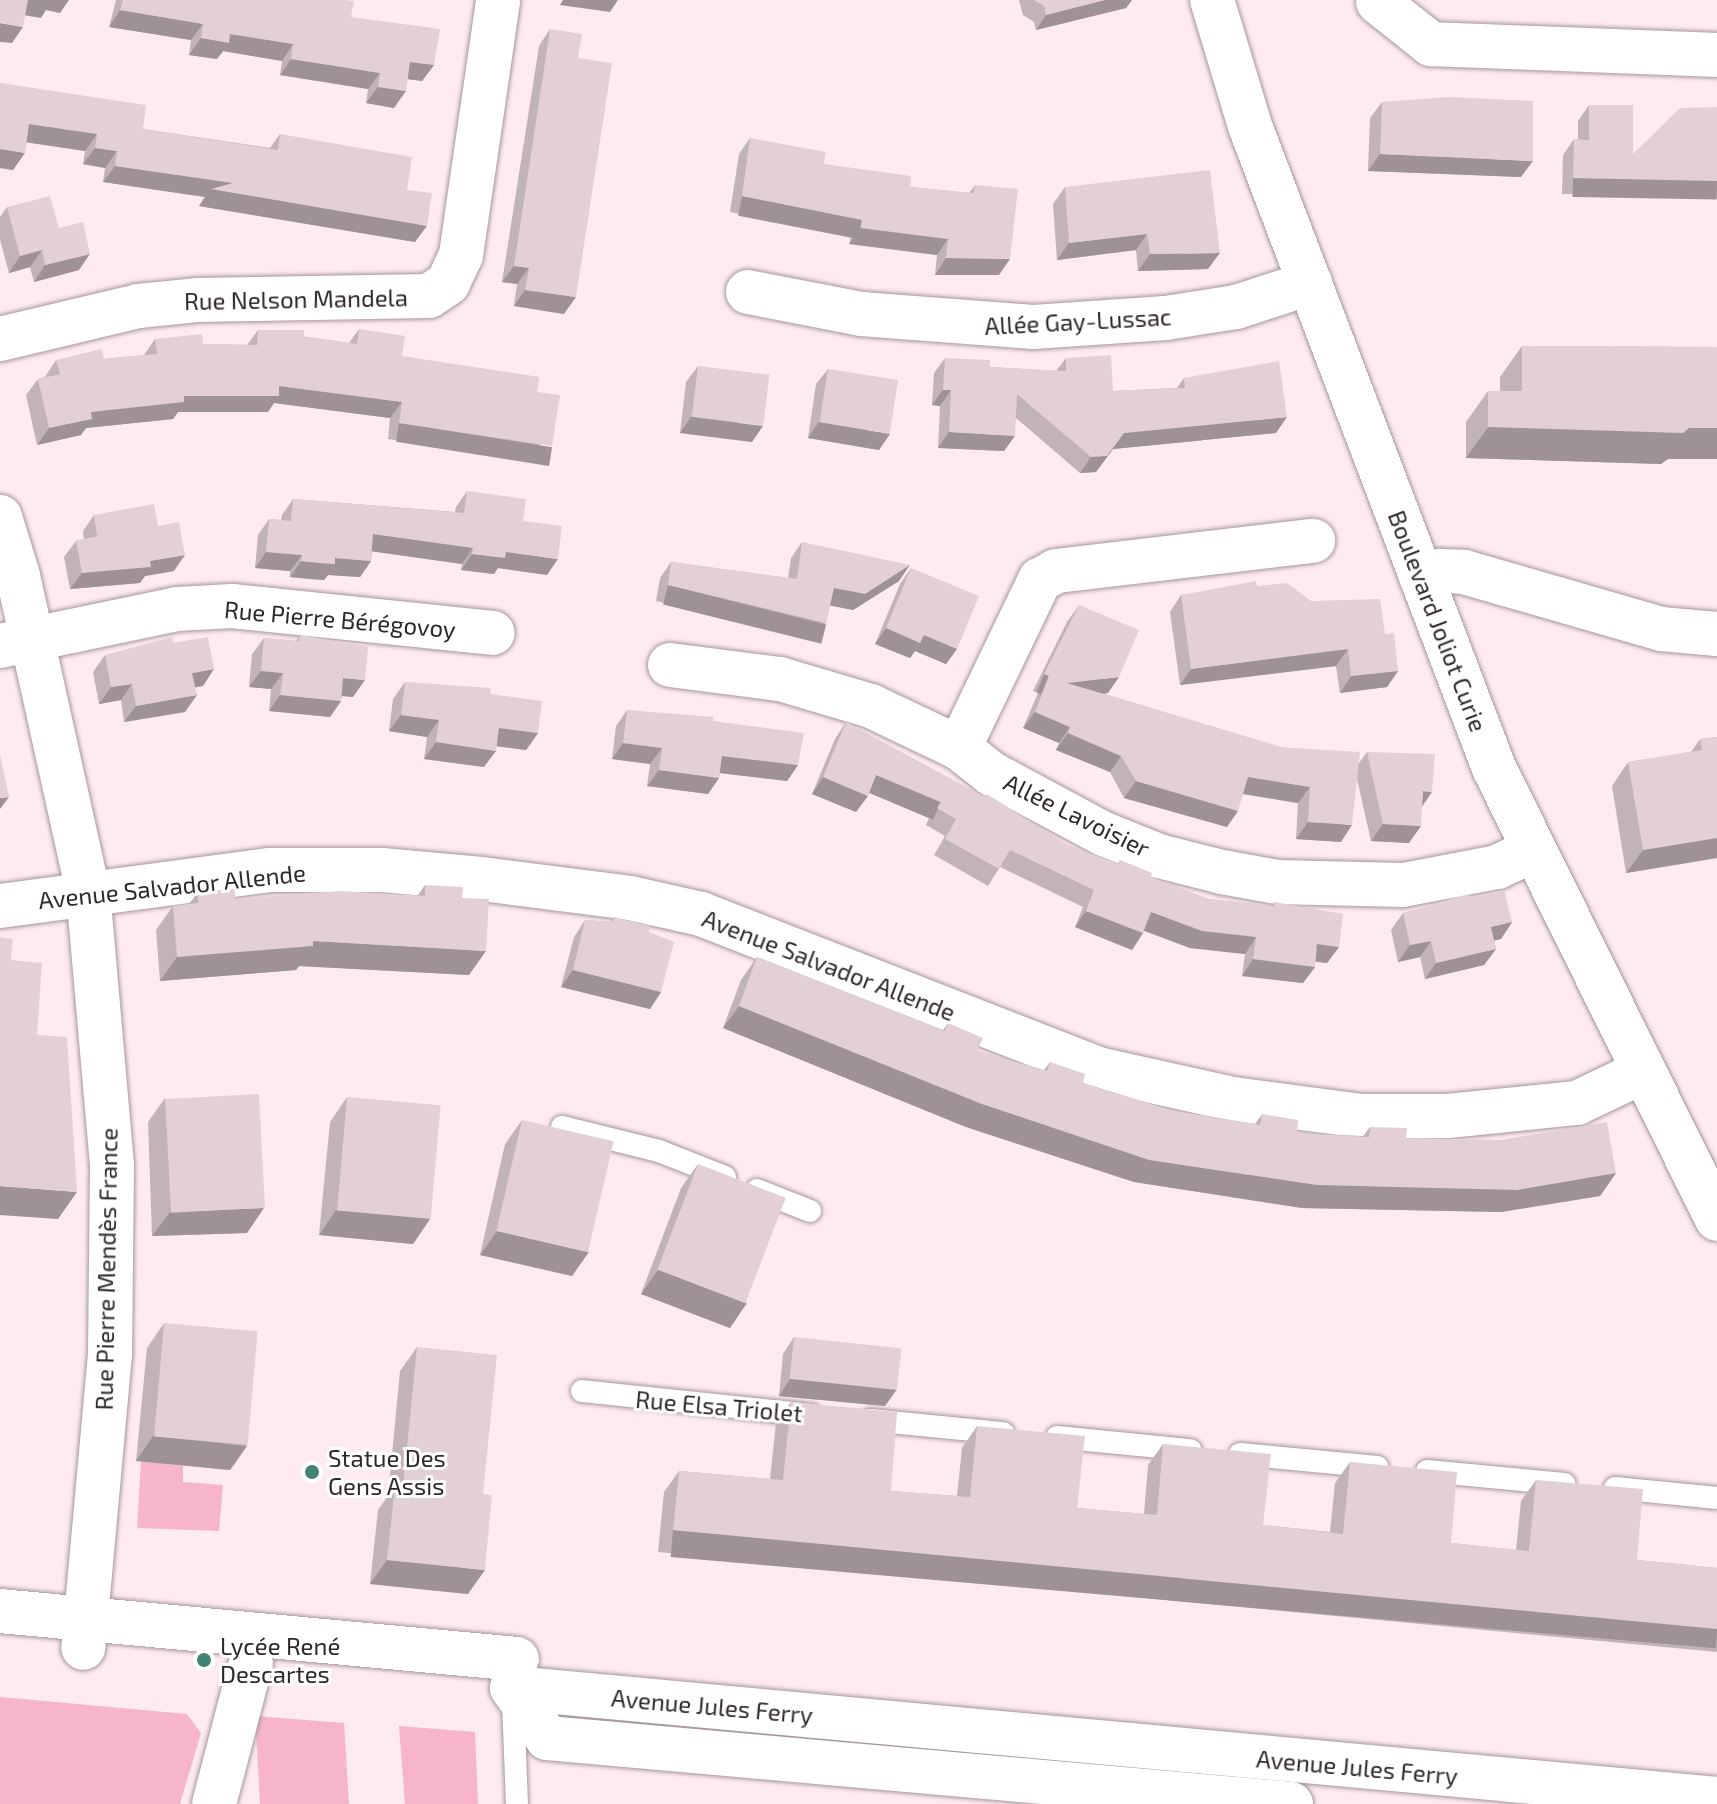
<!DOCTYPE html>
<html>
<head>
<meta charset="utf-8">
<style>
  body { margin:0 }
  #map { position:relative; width:1717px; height:1804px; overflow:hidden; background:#feebf1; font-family:"Exo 2",sans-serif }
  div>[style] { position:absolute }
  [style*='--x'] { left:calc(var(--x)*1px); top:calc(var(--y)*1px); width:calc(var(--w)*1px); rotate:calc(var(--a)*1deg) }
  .green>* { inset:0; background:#f6b5cb }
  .roads { filter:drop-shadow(0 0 2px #a7969b) drop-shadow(0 0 2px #a7969b) }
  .lane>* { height:22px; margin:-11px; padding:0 11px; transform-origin:11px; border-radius:11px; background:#fff }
  .street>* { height:44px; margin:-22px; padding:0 22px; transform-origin:22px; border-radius:22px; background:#fff }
  .secondary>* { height:44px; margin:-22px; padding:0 22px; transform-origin:22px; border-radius:22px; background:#fff }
  .wall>* { inset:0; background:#c2b3b7 }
  .shaded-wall>* { inset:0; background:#9e9295; transform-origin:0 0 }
  .building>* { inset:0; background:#e2d0d5; transform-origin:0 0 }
  .dots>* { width:22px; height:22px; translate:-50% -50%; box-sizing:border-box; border:4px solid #fff; border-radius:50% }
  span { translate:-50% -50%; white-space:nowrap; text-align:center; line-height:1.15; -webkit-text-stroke:6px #fff; paint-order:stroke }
  .street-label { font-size:24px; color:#2f282a }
  .poi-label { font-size:24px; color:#2f282a }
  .left { translate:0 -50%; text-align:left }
</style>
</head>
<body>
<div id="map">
  <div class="green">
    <div style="clip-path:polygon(141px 1461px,183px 1466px,183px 1482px,223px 1485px,219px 1531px,137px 1528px)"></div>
    <div style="clip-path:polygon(0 1697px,187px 1714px,201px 1733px,180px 1804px,0 1804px)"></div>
    <div style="clip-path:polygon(255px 1716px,344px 1723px,349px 1804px,260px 1804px)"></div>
    <div style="clip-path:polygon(399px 1726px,475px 1732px,478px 1804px,405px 1804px)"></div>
  </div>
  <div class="roads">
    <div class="lane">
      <div style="--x:562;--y:1127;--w:100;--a:13.9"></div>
      <div style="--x:659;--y:1151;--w:71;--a:21.5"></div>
      <div style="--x:757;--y:1190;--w:57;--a:21.6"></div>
      <div style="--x:582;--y:1391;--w:231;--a:6"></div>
      <div style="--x:870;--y:1420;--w:134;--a:5.6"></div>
      <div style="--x:1057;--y:1437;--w:134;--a:5.6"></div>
      <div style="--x:1240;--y:1454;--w:138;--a:5.4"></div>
      <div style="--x:1427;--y:1471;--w:138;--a:5.4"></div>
      <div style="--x:1615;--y:1488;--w:102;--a:5.6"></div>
      <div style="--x:513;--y:1701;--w:103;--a:87.8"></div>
    </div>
    <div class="street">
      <div style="--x:1378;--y:2;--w:68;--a:38.4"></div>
      <div style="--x:1431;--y:44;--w:286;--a:2.2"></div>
      <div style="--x:748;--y:292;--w:115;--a:11"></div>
      <div style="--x:861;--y:314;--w:173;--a:4.3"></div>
      <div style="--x:1034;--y:327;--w:132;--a:-3.9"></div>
      <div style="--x:1166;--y:318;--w:71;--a:-8.9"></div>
      <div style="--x:1236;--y:307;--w:78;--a:-18"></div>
      <div style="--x:0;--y:339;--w:142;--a:-13.4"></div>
      <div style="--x:138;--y:306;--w:59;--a:-5.8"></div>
      <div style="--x:197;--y:300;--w:232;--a:-1"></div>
      <div style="--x:429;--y:296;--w:23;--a:-34"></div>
      <div style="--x:448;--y:283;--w:31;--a:-65"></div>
      <div style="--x:461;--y:255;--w:258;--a:-81.7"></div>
      <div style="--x:0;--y:517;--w:62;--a:73"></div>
      <div style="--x:18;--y:576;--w:323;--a:77.5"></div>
      <div style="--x:88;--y:891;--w:275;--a:85"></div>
      <div style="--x:112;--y:1165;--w:189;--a:90.6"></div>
      <div style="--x:110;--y:1354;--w:295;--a:95.2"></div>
      <div style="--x:1421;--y:577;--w:20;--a:-18"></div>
      <div style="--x:1440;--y:571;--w:24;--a:2"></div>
      <div style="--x:1464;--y:572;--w:205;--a:16.1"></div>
      <div style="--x:1661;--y:629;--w:56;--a:5.1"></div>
      <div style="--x:0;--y:646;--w:181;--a:-11.8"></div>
      <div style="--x:177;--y:609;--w:55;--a:-3.1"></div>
      <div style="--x:232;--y:606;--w:262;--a:5.9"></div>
      <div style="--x:670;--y:665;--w:111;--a:7.3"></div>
      <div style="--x:780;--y:679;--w:95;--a:16.5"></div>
      <div style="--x:871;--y:706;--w:98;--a:25.5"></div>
      <div style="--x:959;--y:748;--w:42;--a:38.2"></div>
      <div style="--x:992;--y:774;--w:127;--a:28.2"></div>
      <div style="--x:1104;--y:834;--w:59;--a:21.8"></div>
      <div style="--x:1159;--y:856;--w:65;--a:14.3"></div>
      <div style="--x:1222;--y:872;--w:56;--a:10.3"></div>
      <div style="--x:1277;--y:882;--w:126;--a:1.4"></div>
      <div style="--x:1403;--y:885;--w:96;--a:-10.8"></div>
      <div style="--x:1497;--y:867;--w:38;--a:-25"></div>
      <div style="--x:959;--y:748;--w:187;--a:-64.3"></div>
      <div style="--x:1040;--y:580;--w:18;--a:-29"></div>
      <div style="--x:1056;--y:571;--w:259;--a:-6.7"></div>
      <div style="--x:0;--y:906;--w:271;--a:-7.6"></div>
      <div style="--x:269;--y:870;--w:113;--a:0"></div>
      <div style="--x:382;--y:870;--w:100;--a:5.1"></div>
      <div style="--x:482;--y:879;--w:149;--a:7.3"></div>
      <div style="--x:630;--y:898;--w:73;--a:12.7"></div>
      <div style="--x:701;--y:914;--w:430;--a:21.3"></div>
      <div style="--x:1102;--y:1070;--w:134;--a:12.5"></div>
      <div style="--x:1233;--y:1099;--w:130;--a:7.5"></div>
      <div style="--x:1362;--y:1116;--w:86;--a:0"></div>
      <div style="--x:1448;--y:1116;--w:130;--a:-5.8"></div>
      <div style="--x:1577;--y:1103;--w:72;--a:-25.5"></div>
      <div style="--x:0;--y:1611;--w:519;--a:5.3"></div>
      <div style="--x:512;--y:1688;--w:1210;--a:5.26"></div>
      <div style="--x:512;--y:1688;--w:61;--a:55"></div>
      <div style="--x:547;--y:1738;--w:747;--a:5.07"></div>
      <div style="--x:214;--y:1804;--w:146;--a:-75.3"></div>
    </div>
    <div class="secondary">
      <div style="--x:1212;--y:0;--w:132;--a:73.2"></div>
      <div style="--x:1250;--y:126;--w:687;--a:69.19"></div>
      <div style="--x:1494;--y:768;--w:503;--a:63.69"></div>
    </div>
  </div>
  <div class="wall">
    <div style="clip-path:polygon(116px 0,346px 0,351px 17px,434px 65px,422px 81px,408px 79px,394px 108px,366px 103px,368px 89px,280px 75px,282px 61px,223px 51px,217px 59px,189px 55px,191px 40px,109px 27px)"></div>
    <div style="clip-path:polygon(1019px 0,1132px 0,1126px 8px,1036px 30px,1034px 22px,1023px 15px)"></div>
    <div style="clip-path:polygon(550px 29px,578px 58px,564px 314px,514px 306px,517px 284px,502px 282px,539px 46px)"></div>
    <div style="clip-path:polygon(0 83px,143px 129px,270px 148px,280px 134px,407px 190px,415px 242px,199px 206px,205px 197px,103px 182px,105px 168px,83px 164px,85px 151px,27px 142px,13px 170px,0 168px)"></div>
    <div style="clip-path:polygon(1382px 102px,1521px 177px,1368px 171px,1370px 118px)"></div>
    <div style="clip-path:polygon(1589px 105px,1633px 154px,1717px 107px,1717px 197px,1562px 194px,1563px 155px,1574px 139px,1578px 139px,1578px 121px)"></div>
    <div style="clip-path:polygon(750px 138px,824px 164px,910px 187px,969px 193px,975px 185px,999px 275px,935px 275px,937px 255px,849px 244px,851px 236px,730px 212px,739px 154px)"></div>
    <div style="clip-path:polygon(1065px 187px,1208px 269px,1138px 271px,1136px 250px,1057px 260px,1053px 204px)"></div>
    <div style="clip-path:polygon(7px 207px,59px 228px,79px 270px,34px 282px,30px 267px,9px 273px,0 240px,0 217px)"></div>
    <div style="clip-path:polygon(359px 329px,402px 356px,537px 392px,541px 462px,388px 439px,390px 418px,274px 403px,268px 412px,178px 412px,173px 419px,86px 428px,81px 435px,37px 445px,26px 395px,38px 379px,45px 377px,56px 360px,104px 359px,144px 355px,155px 339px,203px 344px,247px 345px,258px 330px,349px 343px)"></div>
    <div style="clip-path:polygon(1522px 346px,1717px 347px,1717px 459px,1668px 459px,1661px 464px,1466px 458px,1466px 422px,1488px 391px,1500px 391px,1500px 377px)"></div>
    <div style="clip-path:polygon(945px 358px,990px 367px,1056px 371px,1066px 358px,1113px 391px,1177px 388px,1184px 378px,1276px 433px,1113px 449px,1096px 472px,1080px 473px,1016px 418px,1004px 451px,938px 448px,940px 406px,932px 405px,934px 373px)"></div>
    <div style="clip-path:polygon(698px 366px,752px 442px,680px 433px,686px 382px)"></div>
    <div style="clip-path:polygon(828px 369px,879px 450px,808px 438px,816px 384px)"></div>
    <div style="clip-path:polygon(467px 491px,523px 521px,547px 575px,498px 568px,494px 574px,477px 572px,461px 570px,462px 564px,372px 551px,371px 561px,360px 577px,328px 575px,324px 580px,306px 579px,290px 577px,290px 571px,255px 568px,258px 535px,269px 519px,281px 520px,282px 515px,293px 499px,455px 512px,456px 507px)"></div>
    <div style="clip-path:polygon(94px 515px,158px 526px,174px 571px,145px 576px,140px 583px,70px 589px,64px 557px,76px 541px,84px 539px,83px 531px)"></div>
    <div style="clip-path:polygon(802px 542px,899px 581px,853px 610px,830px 605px,826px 623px,815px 639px,656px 601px,660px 578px,671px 562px,788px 578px,791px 558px)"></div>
    <div style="clip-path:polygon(911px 568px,957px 649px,946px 664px,915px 651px,910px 658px,875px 644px,900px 584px)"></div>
    <div style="clip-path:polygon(1257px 586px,1311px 601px,1385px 634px,1398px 671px,1387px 687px,1340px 693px,1336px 666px,1180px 685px,1170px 612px,1181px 595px)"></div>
    <div style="clip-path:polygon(1079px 605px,1108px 693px,1104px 694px,1280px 747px,1359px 763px,1367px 752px,1422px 806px,1409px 843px,1371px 841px,1357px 779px,1341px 842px,1296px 839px,1298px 803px,1243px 794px,1227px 827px,1124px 798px,1110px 772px,1056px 750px,1059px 743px,1023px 728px,1038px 693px,1033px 691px,1067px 622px)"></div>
    <div style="clip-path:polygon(300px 635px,353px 697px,342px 696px,341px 701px,330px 717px,269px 711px,271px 689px,249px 687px,252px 654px,264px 638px,296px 641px)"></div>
    <div style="clip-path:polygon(173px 643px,203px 686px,195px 687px,185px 712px,124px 722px,121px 700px,99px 704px,93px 672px,105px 655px)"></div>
    <div style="clip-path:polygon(405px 682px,490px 694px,538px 733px,526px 750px,496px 746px,484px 767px,424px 759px,427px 737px,389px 731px,393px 699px)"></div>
    <div style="clip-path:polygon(627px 710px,713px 721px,798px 765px,787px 781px,720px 773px,719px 778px,708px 794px,647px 786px,650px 764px,612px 759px,616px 726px)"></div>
    <div style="clip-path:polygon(846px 722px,1067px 845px,1118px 864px,1120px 860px,1151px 877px,1208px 899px,1271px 906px,1274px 902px,1339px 947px,1327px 963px,1315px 962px,1315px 967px,1303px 983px,1242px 976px,1245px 954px,1190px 948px,1144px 931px,1132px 950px,1075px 927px,1083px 907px,1000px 867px,988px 886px,934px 855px,945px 836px,926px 825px,929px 818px,869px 793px,856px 812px,812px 794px,835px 739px)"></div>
    <div style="clip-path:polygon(1717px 737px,1717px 858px,1626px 873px,1612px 786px,1628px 762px,1691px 752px,1700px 739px)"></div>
    <div style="clip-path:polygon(425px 885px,462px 898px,469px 975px,299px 966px,296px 970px,160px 981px,156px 930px,173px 906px,189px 904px,198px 892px,235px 899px,418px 895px)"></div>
    <div style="clip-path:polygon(1470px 898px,1512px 922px,1501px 939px,1494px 940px,1496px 949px,1484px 965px,1425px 979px,1420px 957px,1398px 962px,1391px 930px,1403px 913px)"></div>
    <div style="clip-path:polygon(614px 917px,661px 992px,650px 1009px,561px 987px,574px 937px,585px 920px,611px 922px)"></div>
    <div style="clip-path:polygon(757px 957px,943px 1030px,948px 1023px,977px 1051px,1044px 1070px,1050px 1062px,1083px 1083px,1170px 1110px,1255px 1124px,1262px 1114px,1297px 1133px,1363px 1136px,1370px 1127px,1406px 1138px,1616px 1173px,1600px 1196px,1501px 1212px,1302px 1208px,1134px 1182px,966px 1127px,723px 1028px,741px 980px)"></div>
    <div style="clip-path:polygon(347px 1097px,430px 1219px,413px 1244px,319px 1235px,330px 1122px)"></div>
    <div style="clip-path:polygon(165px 1098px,247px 1233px,152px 1236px,148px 1122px)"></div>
    <div style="clip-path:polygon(522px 1120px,572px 1276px,480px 1255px,505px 1144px)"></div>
    <div style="clip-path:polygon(698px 1164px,730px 1328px,641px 1294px,681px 1188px)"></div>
    <div style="clip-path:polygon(164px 1323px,247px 1446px,230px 1470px,136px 1461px,147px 1348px)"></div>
    <div style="clip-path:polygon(794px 1337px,897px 1389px,885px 1406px,779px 1396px,783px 1354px)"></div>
    <div style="clip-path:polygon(417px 1347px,468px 1594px,370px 1584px,378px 1510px,388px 1496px,400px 1371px)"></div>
    <div style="clip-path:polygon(791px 1402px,891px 1491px,957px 1496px,962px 1448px,977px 1426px,1077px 1508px,1144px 1514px,1148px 1465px,1163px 1444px,1263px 1525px,1330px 1532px,1335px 1483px,1350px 1462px,1451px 1543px,1516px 1550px,1521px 1501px,1536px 1480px,1637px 1560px,1717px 1568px,1717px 1652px,658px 1552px,664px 1492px,679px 1471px,770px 1479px,776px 1423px)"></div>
  </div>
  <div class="shaded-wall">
    <div style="clip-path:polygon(26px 0,69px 0,60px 13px,46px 10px,41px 18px,17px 14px)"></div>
    <div style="clip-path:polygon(563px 0,618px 0,610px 12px,560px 5px)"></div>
    <div style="clip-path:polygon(1105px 0,1132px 0,1126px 8px,1036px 30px,1046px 15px)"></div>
    <div style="clip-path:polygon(120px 10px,203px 24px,191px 40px,109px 27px)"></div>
    <div style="clip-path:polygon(0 23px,23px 27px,12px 43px,0 42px)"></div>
    <div style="clip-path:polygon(230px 34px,293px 44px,282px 61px,223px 51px,217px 59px,189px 55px,201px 38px)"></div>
    <div style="clip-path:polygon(291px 59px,380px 73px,368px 89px,280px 75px)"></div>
    <div style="clip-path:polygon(410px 62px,434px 65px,422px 81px,399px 78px)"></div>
    <div style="clip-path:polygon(378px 87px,406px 91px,394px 108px,366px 103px)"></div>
    <div style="clip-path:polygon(29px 124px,97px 134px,85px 151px,17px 141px)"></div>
    <div style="clip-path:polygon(95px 148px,117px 151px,105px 168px,83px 164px)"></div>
    <div style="clip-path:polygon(0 149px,25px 153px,13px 170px,0 168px)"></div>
    <div style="clip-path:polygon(1380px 154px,1533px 161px,1521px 177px,1368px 171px)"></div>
    <div style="clip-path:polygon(115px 166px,233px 183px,427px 226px,415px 242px,199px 206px,205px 197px,103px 182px)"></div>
    <div style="left:1573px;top:178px;width:144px;height:19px;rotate:1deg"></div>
    <div style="left:742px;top:196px;width:122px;height:20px;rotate:11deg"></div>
    <div style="clip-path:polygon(861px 228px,948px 239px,937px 255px,849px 244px)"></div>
    <div style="clip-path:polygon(1147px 234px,1136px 250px,1057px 260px,1069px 243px)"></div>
    <div style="clip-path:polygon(42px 250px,30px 267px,9px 273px,20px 256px)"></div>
    <div style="clip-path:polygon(1220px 253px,1208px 269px,1138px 271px,1150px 254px)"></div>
    <div style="clip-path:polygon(90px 254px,79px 270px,34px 282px,45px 265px)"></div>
    <div style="clip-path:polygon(946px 258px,1010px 259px,999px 275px,935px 275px)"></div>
    <div style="clip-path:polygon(514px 266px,529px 268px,517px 284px,502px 282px)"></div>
    <div style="clip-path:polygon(525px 290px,576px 297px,564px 314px,514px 306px)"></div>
    <div style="clip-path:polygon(279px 386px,402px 402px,390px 418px,274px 403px,268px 412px,178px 412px,173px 419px,86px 428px,81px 435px,37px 445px,49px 428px,91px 412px,184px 396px)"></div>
    <div style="clip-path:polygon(943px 390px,951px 390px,940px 406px,932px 405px)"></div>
    <div style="clip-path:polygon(691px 417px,763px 426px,752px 442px,680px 433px)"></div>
    <div style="clip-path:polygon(1287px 417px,1276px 433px,1113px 449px,1096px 472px,1080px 473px,1091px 457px,1124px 433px)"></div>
    <div style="clip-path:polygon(819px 422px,890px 434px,879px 450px,808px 438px)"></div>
    <div style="left:399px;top:423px;width:155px;height:19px;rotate:9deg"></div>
    <div style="clip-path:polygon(1488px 427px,1717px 428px,1717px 459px,1668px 459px,1661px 464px,1466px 458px)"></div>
    <div style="clip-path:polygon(949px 432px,1015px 436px,1004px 451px,938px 448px)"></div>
    <div style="clip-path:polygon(373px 534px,473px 548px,462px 564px,362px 550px)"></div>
    <div style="clip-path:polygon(266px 552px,302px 555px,290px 571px,255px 568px)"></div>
    <div style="clip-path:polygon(506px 552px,558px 559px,547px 575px,498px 568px,494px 574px,461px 570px,472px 554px)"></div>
    <div style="clip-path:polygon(185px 555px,174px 571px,145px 576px,140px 583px,70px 589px,82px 573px)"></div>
    <div style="clip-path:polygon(335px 558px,371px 561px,360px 577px,328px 575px,324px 580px,290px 577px,301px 561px)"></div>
    <div style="clip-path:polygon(910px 565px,899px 581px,853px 610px,822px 604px,834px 588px)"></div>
    <div style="left:668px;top:585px;width:163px;height:20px;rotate:14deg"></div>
    <div style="clip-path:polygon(886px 628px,924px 635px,957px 649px,946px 664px,915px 651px,910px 658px,875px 644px)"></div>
    <div style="clip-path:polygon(1348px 649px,1336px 666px,1180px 685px,1191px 669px)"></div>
    <div style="clip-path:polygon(214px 669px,203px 686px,181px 690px,192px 673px)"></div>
    <div style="clip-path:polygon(261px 671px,283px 673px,271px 689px,249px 687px)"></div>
    <div style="clip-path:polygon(1398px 671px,1387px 687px,1340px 693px,1351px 676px)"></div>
    <div style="left:1044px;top:674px;width:5px;height:20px;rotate:22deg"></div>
    <div style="clip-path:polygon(1119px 677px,1108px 693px,1056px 699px,1067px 683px)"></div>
    <div style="clip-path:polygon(343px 678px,365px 680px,353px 697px,331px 695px)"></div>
    <div style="clip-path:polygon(132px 684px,121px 700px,99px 704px,111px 687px)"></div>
    <div style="clip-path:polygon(197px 695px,185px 712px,124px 722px,136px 706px)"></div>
    <div style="clip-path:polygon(280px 695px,341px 701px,330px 717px,269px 711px)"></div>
    <div style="clip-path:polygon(1035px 712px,1070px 727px,1059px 743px,1023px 728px)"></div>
    <div style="clip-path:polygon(401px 715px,439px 720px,427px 737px,389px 731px)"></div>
    <div style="clip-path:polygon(499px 728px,538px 733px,526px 750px,487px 745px)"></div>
    <div style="clip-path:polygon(1068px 733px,1121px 756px,1110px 772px,1056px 750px)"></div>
    <div style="clip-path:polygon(436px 742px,496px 751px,484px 767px,424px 759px)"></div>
    <div style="clip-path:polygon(623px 743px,662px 748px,650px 764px,612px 759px)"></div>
    <div style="clip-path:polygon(722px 756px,798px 765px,787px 781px,711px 772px)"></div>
    <div style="clip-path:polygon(659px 770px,719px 778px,708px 794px,647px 786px)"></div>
    <div style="left:876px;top:775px;width:70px;height:19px;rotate:23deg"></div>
    <div style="clip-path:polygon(823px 777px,868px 796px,856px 812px,812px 794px)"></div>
    <div style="clip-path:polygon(1248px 777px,1310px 787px,1298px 803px,1237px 793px)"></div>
    <div style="clip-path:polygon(1136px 781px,1238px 811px,1227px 827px,1124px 798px)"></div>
    <div style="clip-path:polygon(1423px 791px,1432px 792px,1421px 808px)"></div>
    <div style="clip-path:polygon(9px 797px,0 809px,0 798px)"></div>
    <div style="clip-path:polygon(1308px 822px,1352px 825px,1341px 842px,1296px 839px)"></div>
    <div style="clip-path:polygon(1383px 824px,1421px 826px,1409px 843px,1371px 841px)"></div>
    <div style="clip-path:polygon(1717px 838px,1717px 858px,1626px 873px,1643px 850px)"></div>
    <div style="clip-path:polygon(1086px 911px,1143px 933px,1132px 950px,1075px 927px)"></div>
    <div style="clip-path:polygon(1151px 912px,1256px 937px,1245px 954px,1190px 948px,1140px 929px)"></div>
    <div style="clip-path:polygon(1512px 922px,1501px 939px,1479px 944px,1491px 927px)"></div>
    <div style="clip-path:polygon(313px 941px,486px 951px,469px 975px,299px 966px,296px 970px,160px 981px,177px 957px)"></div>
    <div style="clip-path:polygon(1431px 941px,1420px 957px,1398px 962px,1410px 945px)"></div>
    <div style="clip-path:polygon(1317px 944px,1339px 947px,1327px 963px,1306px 960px)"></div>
    <div style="clip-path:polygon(1496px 949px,1484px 965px,1425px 979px,1436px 963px)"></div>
    <div style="clip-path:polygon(1253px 959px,1315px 967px,1303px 983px,1242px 976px)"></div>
    <div style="clip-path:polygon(573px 970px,661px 992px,650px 1009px,561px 987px)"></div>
    <div style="clip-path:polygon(739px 1006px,982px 1104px,1616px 1173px,1600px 1196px,1501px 1212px,1302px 1208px,1134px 1182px,966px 1127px,723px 1028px)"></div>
    <div style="clip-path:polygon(0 1186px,77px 1192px,58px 1219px,0 1215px)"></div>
    <div style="clip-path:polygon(264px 1208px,247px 1233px,152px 1236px,170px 1212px)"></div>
    <div style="clip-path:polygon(336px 1210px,430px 1219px,413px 1244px,319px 1235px)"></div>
    <div style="clip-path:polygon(497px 1231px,589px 1252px,572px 1276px,480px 1255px)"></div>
    <div style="clip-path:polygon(658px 1270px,747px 1303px,730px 1328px,641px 1294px)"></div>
    <div style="clip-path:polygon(790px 1379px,897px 1389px,885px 1406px,779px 1396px)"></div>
    <div style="clip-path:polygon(153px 1436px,247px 1446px,230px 1470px,136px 1461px)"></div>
    <div style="left:673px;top:1530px;width:1049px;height:27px;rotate:5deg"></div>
    <div style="clip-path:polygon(387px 1560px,485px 1570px,468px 1594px,370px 1584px)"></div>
  </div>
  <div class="building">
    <div style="clip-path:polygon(0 0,28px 0,23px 27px,0 23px)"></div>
    <div style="clip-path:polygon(123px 0,346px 0,354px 1px,351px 17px,440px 29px,434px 65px,410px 62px,406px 91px,378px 87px,380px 73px,291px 59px,293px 44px,230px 34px,229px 43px,201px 38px,203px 24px,120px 10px)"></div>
    <div style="clip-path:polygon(1034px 0,1105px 0,1046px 15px,1044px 6px)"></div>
    <div style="clip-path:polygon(550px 29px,582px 34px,578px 58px,612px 63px,576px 297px,525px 290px,529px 268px,514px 266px)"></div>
    <div style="clip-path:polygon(0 83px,146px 105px,143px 129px,278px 150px,280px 134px,412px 157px,407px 190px,432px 193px,427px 226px,211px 189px,233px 183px,115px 166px,117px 151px,95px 148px,97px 134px,29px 124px,25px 153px,0 149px)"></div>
    <div style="clip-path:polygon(1448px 97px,1533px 101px,1533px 161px,1380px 154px,1382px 102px)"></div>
    <div style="clip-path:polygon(1589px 105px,1633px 105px,1633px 154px,1680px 108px,1717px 107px,1717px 181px,1573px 178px,1574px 139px,1589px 140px)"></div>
    <div style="clip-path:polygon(750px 138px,826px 152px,824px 164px,911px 176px,910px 187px,974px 193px,975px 185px,1018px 189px,1010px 259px,946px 258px,948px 239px,861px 228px,862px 220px,742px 196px)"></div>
    <div style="clip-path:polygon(1210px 170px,1220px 253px,1150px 254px,1147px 234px,1069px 243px,1065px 187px)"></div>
    <div style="clip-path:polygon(50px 196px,59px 228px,83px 222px,90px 254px,45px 265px,42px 250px,20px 256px,7px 207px)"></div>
    <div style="clip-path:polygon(359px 329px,405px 336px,402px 356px,539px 377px,537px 392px,560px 395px,552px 446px,399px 423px,402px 402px,279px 386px,279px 396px,184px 396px,184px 402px,91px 412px,92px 419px,49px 428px,38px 379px,60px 374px,56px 360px,102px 349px,104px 359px,157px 354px,155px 339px,202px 334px,203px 344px,257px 345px,258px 330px,304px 330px,304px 337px,357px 344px)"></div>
    <div style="clip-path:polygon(1522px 346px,1717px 347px,1717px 428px,1689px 428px,1683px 433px,1488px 427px,1488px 391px,1522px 391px)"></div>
    <div style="clip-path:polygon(1111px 355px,1113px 391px,1185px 388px,1184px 378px,1279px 361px,1287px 417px,1124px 433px,1107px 456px,1091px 457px,1017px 394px,1015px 436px,949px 432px,951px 390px,943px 390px,945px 358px,990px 360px,990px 367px,1066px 371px,1066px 358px)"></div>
    <div style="left:698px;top:366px;width:72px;height:51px;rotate:7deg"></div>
    <div style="left:828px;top:369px;width:71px;height:54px;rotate:9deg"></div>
    <div style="clip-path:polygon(467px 491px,526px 499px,523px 521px,562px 526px,558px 559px,506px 552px,505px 558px,488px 556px,472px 554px,473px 548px,373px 534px,371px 561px,335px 558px,335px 564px,318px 563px,301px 561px,302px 555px,266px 552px,269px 519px,291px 521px,293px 499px,464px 513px)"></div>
    <div style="clip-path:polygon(154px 504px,158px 526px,179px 522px,185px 555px,150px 561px,151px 567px,82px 573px,76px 541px,97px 536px,94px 515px)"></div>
    <div style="clip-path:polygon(802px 542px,910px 565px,865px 594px,834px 588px,826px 623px,668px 585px,671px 562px,797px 579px)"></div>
    <div style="clip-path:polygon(911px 568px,979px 596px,957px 649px,924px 635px,920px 643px,886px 628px)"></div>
    <div style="clip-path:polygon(1256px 581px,1257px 586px,1287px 583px,1311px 601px,1380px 599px,1385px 634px,1394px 633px,1398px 671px,1351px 676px,1348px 649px,1191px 669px,1181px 595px)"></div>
    <div style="clip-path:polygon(1079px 605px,1139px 630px,1119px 677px,1067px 683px,1280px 747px,1360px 752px,1352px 825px,1308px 822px,1310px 787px,1248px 777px,1238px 811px,1136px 781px,1121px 756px,1068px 733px,1070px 727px,1035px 712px,1049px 676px,1044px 674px)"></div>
    <div style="clip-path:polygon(300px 635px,368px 647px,365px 680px,343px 678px,341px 701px,280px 695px,283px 673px,261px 671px,264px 638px,299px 641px)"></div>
    <div style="clip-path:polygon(172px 637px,173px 643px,208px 637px,214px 669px,192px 673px,197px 695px,136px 706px,132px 684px,111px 687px,105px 655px)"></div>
    <div style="clip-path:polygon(405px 682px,491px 688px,490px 694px,542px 701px,538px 733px,499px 728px,496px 751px,436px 742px,439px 720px,401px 715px)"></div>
    <div style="clip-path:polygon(627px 710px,714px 717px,713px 721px,804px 733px,798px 765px,722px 756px,719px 778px,659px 770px,662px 748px,623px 743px)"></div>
    <div style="clip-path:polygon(846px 722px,985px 797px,987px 794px,1067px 845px,1119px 864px,1120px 860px,1152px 873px,1151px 877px,1208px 899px,1274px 906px,1274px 902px,1343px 914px,1339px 947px,1317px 944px,1315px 967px,1253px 959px,1256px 937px,1202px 931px,1151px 912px,1143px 933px,1086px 911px,1094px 890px,1010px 850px,999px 869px,945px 839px,956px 819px,937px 808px,941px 802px,876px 775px,868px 796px,823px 777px)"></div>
    <div style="clip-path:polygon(1717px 737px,1717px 838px,1643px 850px,1628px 762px,1702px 750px,1700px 739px)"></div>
    <div style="clip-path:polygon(1367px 752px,1435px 754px,1432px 792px,1423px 791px,1421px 826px,1383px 824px)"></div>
    <div style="clip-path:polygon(0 755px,9px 797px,0 798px)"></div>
    <div style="clip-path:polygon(425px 885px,463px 887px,462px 898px,489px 899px,486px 951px,313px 941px,313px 946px,177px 957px,173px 906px,198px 903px,198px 892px,235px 889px,235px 899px,340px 891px,425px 896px)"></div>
    <div style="clip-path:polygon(1504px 890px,1512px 922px,1491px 927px,1496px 949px,1436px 963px,1431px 941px,1410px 945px,1403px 913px,1469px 894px,1470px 898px)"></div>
    <div style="clip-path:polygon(614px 917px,650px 926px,649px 932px,674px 942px,661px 992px,573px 970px,585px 920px,613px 922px)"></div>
    <div style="clip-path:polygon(0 937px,13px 939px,11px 960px,42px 963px,37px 1035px,67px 1037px,77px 1192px,0 1186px)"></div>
    <div style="clip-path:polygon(757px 957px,945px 1031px,948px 1023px,983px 1038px,977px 1051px,1047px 1071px,1050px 1062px,1085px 1074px,1083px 1083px,1170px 1110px,1260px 1125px,1262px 1114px,1298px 1120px,1297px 1133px,1369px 1137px,1370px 1127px,1407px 1128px,1406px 1138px,1501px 1140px,1607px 1122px,1616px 1173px,1517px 1190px,1317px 1185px,1149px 1160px,982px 1104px,739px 1006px)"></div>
    <div style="left:259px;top:1094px;width:114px;height:94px;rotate:87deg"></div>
    <div style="left:347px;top:1097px;width:94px;height:114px;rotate:5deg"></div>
    <div style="left:522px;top:1120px;width:94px;height:114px;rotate:13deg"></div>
    <div style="left:698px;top:1164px;width:94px;height:113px;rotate:21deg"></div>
    <div style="left:164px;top:1323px;width:94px;height:114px;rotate:5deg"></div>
    <div style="left:794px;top:1337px;width:108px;height:42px;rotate:6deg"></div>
    <div style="clip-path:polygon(417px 1347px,497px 1355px,483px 1494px,492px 1495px,485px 1570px,387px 1560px,395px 1486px,403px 1487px)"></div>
    <div style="clip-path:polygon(791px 1402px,897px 1412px,891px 1491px,970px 1497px,977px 1426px,1085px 1436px,1077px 1508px,1157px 1515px,1163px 1444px,1271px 1454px,1263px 1525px,1343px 1534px,1350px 1462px,1457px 1472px,1451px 1543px,1529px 1551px,1536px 1480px,1643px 1489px,1637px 1560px,1717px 1568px,1717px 1629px,673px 1530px,679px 1471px,783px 1480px)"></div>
  </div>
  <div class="dots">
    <div style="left:312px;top:1472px;background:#418374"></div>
    <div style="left:204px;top:1660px;background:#418374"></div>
  </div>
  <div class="street-label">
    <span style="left:296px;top:299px;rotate:-1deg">Rue Nelson Mandela</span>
    <span style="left:1078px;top:321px;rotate:-3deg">Allée Gay-Lussac</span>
    <span style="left:340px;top:619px;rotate:5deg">Rue Pierre Bérégovoy</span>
    <span style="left:1438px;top:621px;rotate:69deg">Boulevard Joliot Curie</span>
    <span style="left:1077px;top:815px;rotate:26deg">Allée Lavoisier</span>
    <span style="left:172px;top:886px;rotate:-6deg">Avenue Salvador Allende</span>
    <span style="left:829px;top:965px;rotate:21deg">Avenue Salvador Allende</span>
    <span style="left:106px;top:1269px;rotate:-89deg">Rue Pierre Mendès France</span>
    <span style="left:719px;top:1406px;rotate:5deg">Rue Elsa Triolet</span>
    <span style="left:712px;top:1706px;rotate:5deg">Avenue Jules Ferry</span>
    <span style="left:1357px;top:1767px;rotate:5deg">Avenue Jules Ferry</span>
  </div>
  <div class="poi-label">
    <span class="left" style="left:328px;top:1472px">Statue Des<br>Gens Assis</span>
    <span class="left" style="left:220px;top:1660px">Lycée René<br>Descartes</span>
  </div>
</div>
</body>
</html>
